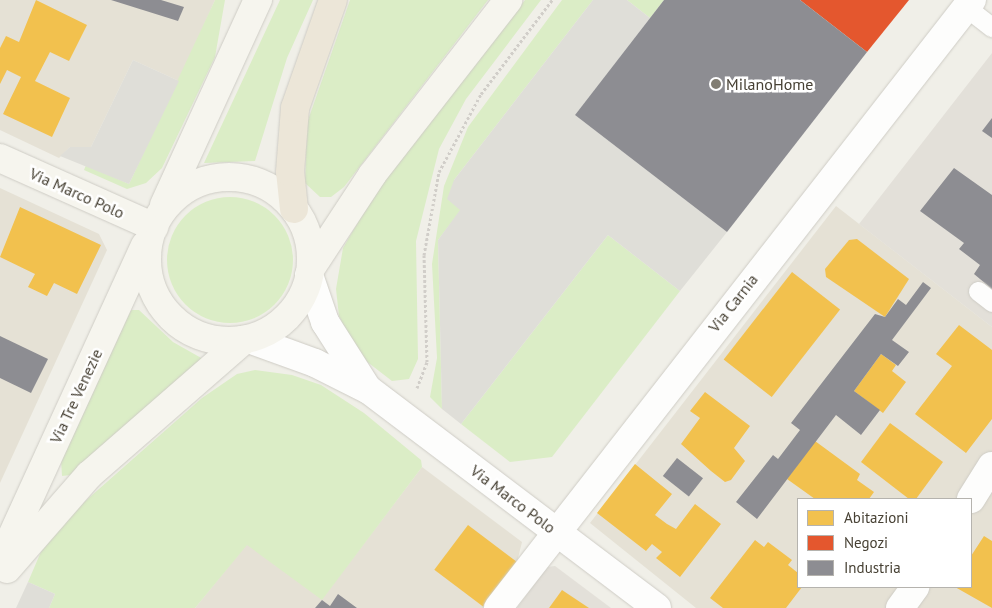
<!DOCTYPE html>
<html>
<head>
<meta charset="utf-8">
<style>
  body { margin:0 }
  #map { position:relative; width:992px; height:608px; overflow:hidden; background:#f0efe8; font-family:"PT Sans",sans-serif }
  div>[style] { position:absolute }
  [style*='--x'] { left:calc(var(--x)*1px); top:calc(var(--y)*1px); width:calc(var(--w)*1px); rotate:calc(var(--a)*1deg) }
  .residential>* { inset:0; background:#e5e1d5 }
  .industrial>* { inset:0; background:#e3e0d9 }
  .green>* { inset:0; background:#dbedc6 }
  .round { border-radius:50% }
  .parking>* { inset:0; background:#dfded8 }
  .homes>* { inset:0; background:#f2c14e; transform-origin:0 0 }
  .shops>* { inset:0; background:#e4572e }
  .industry>* { inset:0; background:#8d8d92; transform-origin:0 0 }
  .path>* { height:3px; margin-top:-1.5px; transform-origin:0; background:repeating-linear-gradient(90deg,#d1cec9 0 2.5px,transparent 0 5px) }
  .roads { filter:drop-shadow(0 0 1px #ceccc5) drop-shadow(0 0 1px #ceccc5) }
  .lane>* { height:19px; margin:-9.5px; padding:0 9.5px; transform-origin:9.5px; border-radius:9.5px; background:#fdfdfc }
  .street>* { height:28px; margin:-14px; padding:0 14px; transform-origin:14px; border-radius:14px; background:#fdfdfc }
  .secondary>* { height:28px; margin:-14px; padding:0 14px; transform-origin:14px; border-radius:14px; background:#f6f5ee }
  .secondary>.ring { margin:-14px; padding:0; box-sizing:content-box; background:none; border:28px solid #f6f5ee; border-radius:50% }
  .highway>* { height:28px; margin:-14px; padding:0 14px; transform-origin:14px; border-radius:14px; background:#ece6d8 }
  .dots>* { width:14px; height:14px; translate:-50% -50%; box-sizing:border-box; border:2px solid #fff; border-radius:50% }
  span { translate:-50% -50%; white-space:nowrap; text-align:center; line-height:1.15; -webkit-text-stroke:5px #fff; paint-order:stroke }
  .poi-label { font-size:16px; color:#474134 }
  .left { translate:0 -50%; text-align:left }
  .street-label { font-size:16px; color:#474134 }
  .legend { position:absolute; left:797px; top:498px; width:175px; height:90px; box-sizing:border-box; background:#fff; border:1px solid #b5b3ae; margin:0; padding:6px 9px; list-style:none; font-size:15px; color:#474134 }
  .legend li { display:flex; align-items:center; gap:10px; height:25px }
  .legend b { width:25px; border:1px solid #b5b3ae }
</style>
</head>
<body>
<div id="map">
  <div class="residential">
    <div style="clip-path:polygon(0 0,215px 0,179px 81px,133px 60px,91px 147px,70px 147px,59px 158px,0 130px)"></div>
    <div style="clip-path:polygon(0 188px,99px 234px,107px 250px,0 483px)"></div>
    <div style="clip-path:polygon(evenodd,836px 206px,992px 327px,992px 608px,696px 608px,590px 523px,836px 206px,798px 499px,971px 499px,971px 587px,798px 587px,798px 499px)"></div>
    <div style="clip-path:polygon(422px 467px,522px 542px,517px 562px,483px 608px,195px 608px,247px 544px,322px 599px)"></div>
  </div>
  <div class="industrial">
    <div style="clip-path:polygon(992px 53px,992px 327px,859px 224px)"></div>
    <div style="clip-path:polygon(555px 566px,611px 608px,517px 608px,547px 567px)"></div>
  </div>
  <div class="green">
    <div style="clip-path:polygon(215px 0,225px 0,215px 57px,162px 168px,146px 183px,127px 189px,84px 170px,86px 165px,129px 184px)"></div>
    <div style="clip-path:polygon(280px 0,313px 0,287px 58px,255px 161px,204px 163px)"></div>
    <div style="clip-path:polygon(350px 0,488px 0,344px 187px,331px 197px,320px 197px,305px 183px,307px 123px)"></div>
    <div style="clip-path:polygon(525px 0,541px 0,466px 99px,439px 149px,416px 241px,418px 359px,409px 379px,392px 381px,357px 354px,339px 316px,336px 289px,343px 248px,373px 196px)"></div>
    <div style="clip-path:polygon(562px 0,593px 0,454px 180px,461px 210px,438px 240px,442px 409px,430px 397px,437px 358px,432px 264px,444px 186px,468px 127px)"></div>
    <div style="clip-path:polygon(627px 0,664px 0,650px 18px)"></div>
    <div class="round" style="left:167px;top:197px;width:126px;height:126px"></div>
    <div style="clip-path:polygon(608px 235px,680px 291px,552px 457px,510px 462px,461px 424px)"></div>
    <div style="clip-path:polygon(131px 310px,139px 310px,173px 342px,203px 359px,71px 475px,62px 476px,61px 460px)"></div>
    <div style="clip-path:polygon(255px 370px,292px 375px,321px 385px,364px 413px,421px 460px,422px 467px,322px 600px,247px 545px,195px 608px,49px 608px,55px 594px,28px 582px,43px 547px,82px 504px,202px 398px,237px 374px)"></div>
  </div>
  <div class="parking">
    <div style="clip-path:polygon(593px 0,627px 0,650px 18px,575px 115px,727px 232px,680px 291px,608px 235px,461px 424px,442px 409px,438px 240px,460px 210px,447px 199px,454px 180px)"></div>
    <div style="clip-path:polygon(133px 60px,179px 81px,129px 184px,60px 156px,70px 147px,91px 147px)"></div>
    <div style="clip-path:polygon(28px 582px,55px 594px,49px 608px,16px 608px)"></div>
  </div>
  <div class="homes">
    <div style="clip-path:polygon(36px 0,87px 25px,69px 61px,50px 52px,35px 81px,70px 98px,52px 137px,3px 114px,21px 77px,7px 70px,0 84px,0 48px,6px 36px,19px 42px)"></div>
    <div style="clip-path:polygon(20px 207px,101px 245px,77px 294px,54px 283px,47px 296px,28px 287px,35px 274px,0 257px)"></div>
    <div style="clip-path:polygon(857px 239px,909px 279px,885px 317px,826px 277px,825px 269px,849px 240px)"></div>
    <div style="left:792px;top:272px;width:61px;height:111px;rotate:38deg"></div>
    <div style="clip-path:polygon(959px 325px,992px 350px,992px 419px,966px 453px,915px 414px,952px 366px,936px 354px)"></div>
    <div style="clip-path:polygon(881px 354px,896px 365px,892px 371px,906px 382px,883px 413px,854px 391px)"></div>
    <div style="clip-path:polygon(705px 392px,750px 426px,734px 448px,745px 461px,731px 480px,725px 482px,711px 471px,681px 444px,700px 418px,690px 411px)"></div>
    <div style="clip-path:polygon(890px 423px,943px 462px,916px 499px,909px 499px,861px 462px)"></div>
    <div style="clip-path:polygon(815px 441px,860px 474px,857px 480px,874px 492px,869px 499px,815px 499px,787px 479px)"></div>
    <div style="clip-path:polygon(635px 464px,672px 494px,655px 515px,667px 524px,676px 529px,695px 504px,721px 524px,680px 577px,656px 558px,662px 552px,652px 544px,646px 551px,597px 513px)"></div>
    <div style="left:468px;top:525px;width:61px;height:56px;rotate:37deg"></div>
    <div style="clip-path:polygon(984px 536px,992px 541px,992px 608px,955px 587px,971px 587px,971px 556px)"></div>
    <div style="clip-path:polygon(755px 540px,764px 547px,768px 542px,792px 560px,788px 565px,798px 573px,798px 587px,802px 587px,786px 608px,723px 608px,710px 598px)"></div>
    <div style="clip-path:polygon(562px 590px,589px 608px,549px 608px)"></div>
  </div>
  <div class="shops">
    <div style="clip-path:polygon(800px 0,909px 0,867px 52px)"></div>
  </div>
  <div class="industry">
    <div style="clip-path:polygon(111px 0,161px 0,184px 7px,178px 21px)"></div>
    <div style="clip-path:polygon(664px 0,800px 0,867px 52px,727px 232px,575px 115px)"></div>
    <div style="clip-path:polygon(992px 118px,992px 138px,982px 131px)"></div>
    <div style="clip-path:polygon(954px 168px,992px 195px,992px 289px,974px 274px,980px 265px,959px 249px,964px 243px,920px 211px)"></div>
    <div style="clip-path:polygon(923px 282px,931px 288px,892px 340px,909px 352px,898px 366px,881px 354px,854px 391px,880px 410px,861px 435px,836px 415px,757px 519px,736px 502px,773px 455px,778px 459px,800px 430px,791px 423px,875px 314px,885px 317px,898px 299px,906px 305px)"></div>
    <div style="clip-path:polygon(0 336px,48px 359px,31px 393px,0 378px)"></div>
    <div style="left:677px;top:458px;width:33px;height:23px;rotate:38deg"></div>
    <div style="clip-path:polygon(338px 594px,357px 608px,315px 608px,322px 600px,330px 606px)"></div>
  </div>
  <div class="path">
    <div style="--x:417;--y:388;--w:28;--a:-69"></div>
    <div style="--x:427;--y:362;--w:107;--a:-91.6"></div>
    <div style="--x:424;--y:255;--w:84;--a:-79.8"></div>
    <div style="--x:439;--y:172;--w:89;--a:-61.7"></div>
    <div style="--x:481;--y:94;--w:118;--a:-52.9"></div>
  </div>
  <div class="roads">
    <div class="lane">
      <div style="--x:966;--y:7;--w:33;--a:38"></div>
      <div style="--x:978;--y:291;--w:18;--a:38"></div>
    </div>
    <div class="street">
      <div style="--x:309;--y:275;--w:50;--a:71.2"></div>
      <div style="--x:325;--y:322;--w:75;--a:57.6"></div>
      <div style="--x:249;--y:339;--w:70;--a:20"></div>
      <div style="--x:315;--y:363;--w:60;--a:26.6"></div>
      <div style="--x:369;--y:390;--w:361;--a:37.1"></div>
      <div style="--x:971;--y:499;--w:39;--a:-58"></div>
      <div style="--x:498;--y:608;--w:771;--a:-52.06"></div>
      <div style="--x:900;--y:608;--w:26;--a:-54"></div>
    </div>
    <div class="secondary">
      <div style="--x:0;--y:158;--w:169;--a:24.1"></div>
      <div class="ring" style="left:147px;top:177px;width:136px;height:136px"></div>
      <div style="--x:164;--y:205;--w:226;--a:-65.4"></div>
      <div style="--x:311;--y:268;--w:111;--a:-56.7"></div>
      <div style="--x:372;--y:175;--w:222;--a:-52.1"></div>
      <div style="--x:0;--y:562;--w:348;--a:-65.4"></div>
      <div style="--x:7;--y:569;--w:125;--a:-48.9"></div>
      <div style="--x:89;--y:475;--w:206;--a:-41.1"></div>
    </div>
    <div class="highway">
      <div style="--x:294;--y:209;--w:37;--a:-96"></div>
      <div style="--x:290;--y:172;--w:64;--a:-85.5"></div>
      <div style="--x:295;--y:108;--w:114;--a:-70.6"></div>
    </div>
  </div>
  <div class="dots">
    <div style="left:716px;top:84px;background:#827e73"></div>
  </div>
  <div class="poi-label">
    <span class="left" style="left:726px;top:84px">MilanoHome</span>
  </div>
  <div class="street-label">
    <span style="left:77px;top:193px;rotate:24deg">Via Marco Polo</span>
    <span style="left:733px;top:303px;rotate:-52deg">Via Carnia</span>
    <span style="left:76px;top:396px;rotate:-65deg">Via Tre Venezie</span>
    <span style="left:513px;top:499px;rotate:37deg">Via Marco Polo</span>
  </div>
  <ul class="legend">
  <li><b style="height:14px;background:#f2c14e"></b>Abitazioni</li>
  <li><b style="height:14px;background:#e4572e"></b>Negozi</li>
  <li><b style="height:14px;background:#8d8d92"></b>Industria</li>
  </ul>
</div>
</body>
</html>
